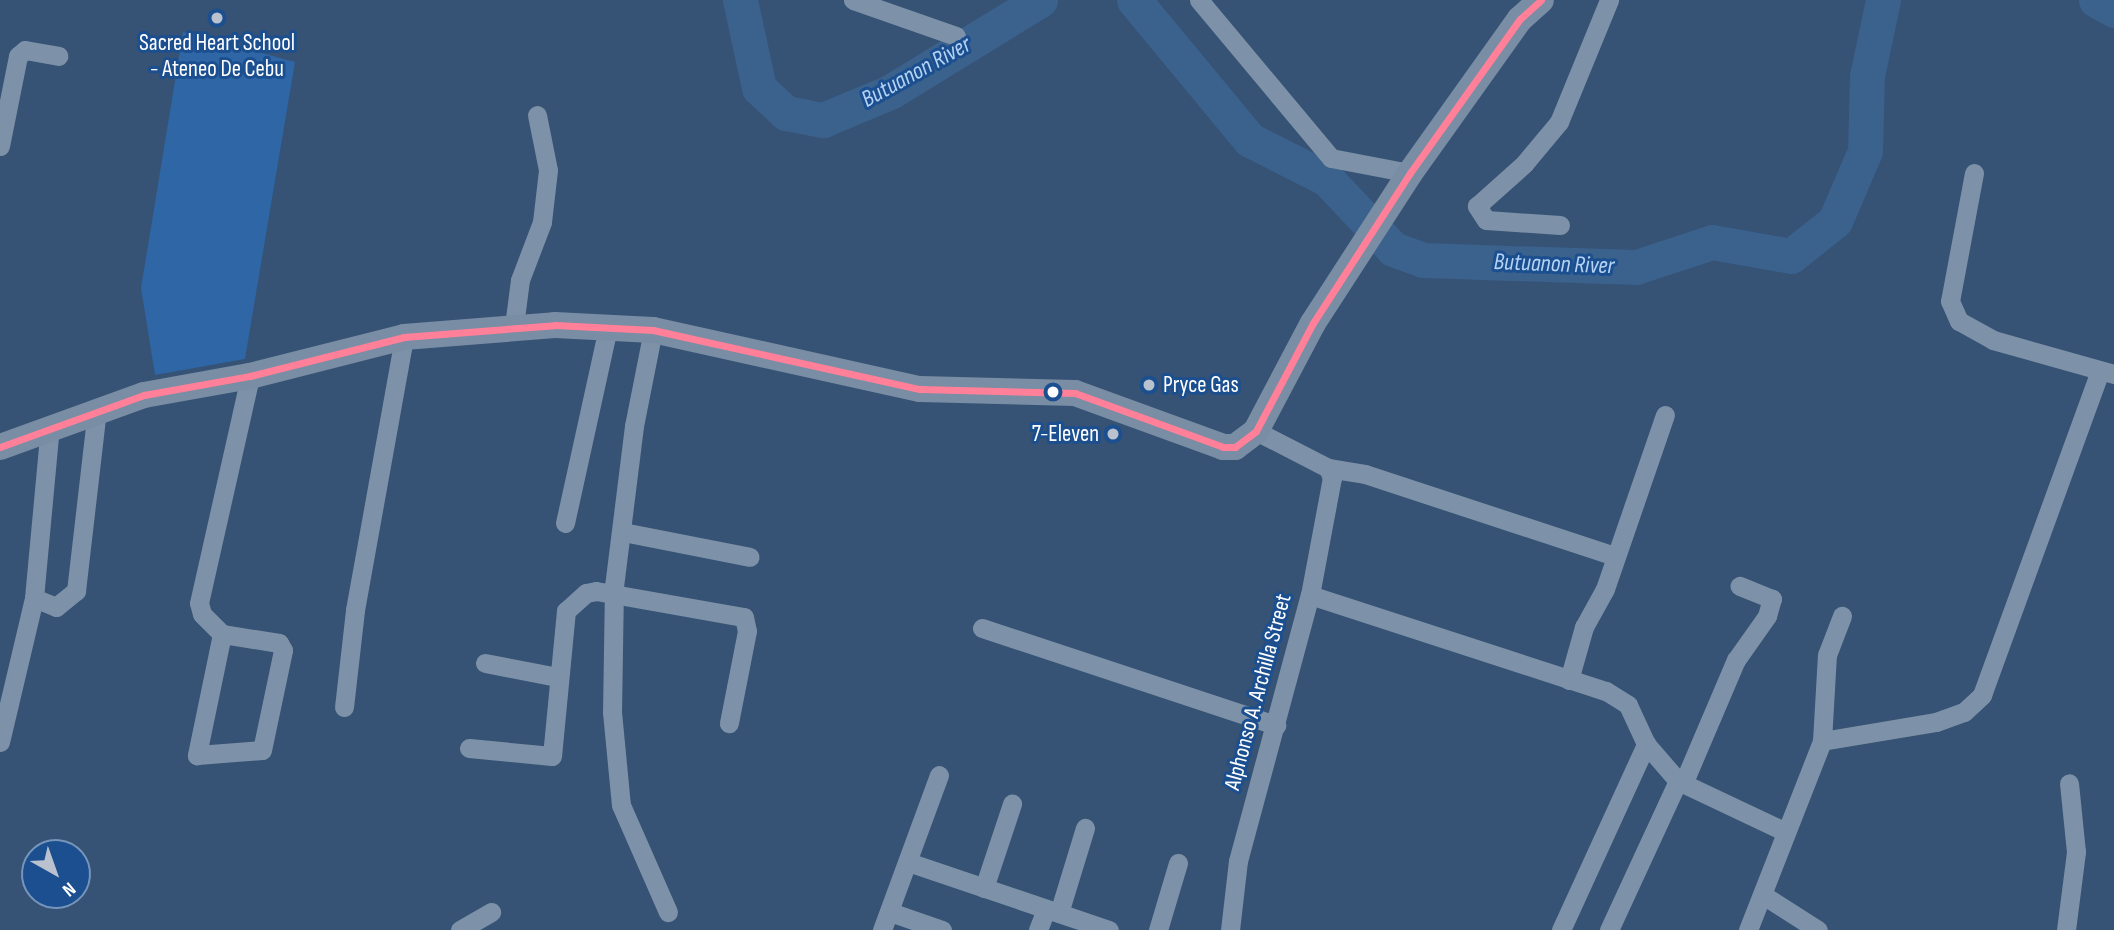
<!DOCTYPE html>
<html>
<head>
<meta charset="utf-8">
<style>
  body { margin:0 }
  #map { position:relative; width:2114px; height:930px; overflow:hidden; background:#365274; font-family:"Sofia Sans Condensed",sans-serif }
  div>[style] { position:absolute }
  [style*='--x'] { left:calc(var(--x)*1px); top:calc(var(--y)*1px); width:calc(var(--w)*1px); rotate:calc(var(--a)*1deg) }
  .green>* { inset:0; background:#2f66a5 }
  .river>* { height:35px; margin:-17.5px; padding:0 17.5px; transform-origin:17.5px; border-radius:17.5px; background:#3b618d }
  .minor>* { height:19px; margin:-9.5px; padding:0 9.5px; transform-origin:9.5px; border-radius:9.5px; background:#7d92a8 }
  .secondary>* { height:26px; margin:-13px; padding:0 13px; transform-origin:13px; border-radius:13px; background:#798da4 }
  .bus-1>* { height:7px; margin:-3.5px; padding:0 3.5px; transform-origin:3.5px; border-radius:3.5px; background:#ff8098 }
  .dots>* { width:19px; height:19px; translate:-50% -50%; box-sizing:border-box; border:4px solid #1b4f8f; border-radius:50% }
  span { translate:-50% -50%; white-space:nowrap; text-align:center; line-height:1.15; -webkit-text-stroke:6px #1b4f8f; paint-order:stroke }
  .poi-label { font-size:23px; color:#fff }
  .left { translate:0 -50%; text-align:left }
  .right { translate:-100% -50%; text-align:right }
  .street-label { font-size:23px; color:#fff }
  .water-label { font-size:24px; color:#b5d3f5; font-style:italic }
  .north { position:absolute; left:21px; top:839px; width:70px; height:70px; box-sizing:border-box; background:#1b4f8f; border:2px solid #7695bc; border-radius:50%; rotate:140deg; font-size:19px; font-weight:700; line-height:28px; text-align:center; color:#fff }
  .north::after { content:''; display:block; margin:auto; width:24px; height:32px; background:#b9c2ce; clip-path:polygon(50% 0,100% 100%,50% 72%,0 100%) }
</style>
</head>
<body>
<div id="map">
  <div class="green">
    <div style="clip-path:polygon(183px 32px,295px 62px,245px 359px,155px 375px,141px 288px)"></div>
  </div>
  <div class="river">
    <div style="--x:740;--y:0;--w:90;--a:77.8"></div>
    <div style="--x:759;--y:88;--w:37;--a:43"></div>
    <div style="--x:786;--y:113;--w:38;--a:11"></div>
    <div style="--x:823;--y:120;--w:73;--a:-22.7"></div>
    <div style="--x:890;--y:92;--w:176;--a:-31.5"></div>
    <div style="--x:1134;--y:0;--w:182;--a:50.4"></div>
    <div style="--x:1250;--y:140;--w:86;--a:26.9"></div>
    <div style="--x:1327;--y:179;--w:96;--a:46.7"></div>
    <div style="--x:1393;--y:249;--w:32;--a:20"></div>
    <div style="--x:1423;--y:260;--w:213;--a:1.9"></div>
    <div style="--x:1636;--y:267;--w:80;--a:-18.2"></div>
    <div style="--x:1712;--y:242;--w:80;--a:10"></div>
    <div style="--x:1791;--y:256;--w:56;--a:-38.5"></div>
    <div style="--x:1835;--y:221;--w:76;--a:-66.8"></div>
    <div style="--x:1865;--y:151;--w:75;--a:-88.5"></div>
    <div style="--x:1867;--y:76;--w:78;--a:-78.1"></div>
    <div style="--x:2096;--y:0;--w:21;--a:29"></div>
  </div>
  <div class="minor">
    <div style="--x:853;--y:0;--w:109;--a:19.3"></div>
    <div style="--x:1199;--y:0;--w:206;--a:50.1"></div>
    <div style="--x:1331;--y:158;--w:80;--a:10.8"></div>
    <div style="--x:0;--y:146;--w:92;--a:-78.7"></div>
    <div style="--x:18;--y:56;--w:9;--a:-41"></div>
    <div style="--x:25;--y:50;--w:34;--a:10"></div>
    <div style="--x:1974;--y:173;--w:130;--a:100.6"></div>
    <div style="--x:1950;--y:301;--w:22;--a:66"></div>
    <div style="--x:1959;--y:321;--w:39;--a:29"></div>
    <div style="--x:1993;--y:340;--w:126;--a:15.7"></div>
    <div style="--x:1560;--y:225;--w:74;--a:-176.1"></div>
    <div style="--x:1486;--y:220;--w:17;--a:-123"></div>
    <div style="--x:1477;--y:206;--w:63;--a:-41.8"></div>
    <div style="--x:1524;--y:164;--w:55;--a:-50.2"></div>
    <div style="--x:1559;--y:122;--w:132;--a:-67.7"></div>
    <div style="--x:514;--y:326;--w:46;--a:-82.6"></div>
    <div style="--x:520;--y:280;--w:62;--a:-69.2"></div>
    <div style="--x:542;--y:222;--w:52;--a:-83.4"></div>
    <div style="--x:548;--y:170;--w:56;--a:-101.3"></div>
    <div style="--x:653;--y:330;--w:98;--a:101.2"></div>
    <div style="--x:634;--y:426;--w:161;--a:97.1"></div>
    <div style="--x:614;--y:586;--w:126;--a:90.9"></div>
    <div style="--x:612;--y:712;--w:93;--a:84.5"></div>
    <div style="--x:621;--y:805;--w:117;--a:66.3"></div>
    <div style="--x:1256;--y:431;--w:81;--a:27.2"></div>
    <div style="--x:1328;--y:468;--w:37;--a:9"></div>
    <div style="--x:1365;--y:474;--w:262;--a:18.2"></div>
    <div style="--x:565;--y:523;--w:200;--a:-77.6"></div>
    <div style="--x:623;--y:532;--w:129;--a:11.1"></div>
    <div style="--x:1310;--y:595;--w:311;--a:18"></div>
    <div style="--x:1606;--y:691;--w:26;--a:32"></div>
    <div style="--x:1628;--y:705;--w:43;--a:65.2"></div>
    <div style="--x:1646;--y:744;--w:49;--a:49.1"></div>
    <div style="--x:1678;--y:781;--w:119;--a:25.3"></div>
    <div style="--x:34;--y:598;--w:24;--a:22"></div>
    <div style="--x:56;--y:607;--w:26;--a:-39"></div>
    <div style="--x:76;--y:591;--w:182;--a:-83.4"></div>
    <div style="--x:982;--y:628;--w:310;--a:18.3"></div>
    <div style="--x:222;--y:634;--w:124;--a:101.7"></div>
    <div style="--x:197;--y:755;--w:65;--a:-4.4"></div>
    <div style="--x:262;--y:750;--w:102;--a:-78.1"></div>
    <div style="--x:283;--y:650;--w:8;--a:-120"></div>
    <div style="--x:279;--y:643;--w:58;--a:-171"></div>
    <div style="--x:222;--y:634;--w:28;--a:-135"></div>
    <div style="--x:202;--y:614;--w:11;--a:-105"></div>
    <div style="--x:199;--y:603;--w:233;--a:-77.3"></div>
    <div style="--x:485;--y:663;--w:73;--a:11"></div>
    <div style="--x:1569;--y:680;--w:55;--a:-74.2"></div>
    <div style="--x:1584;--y:627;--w:43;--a:-61.1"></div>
    <div style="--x:1605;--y:589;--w:184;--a:-71"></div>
    <div style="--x:344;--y:707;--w:98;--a:-83.5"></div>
    <div style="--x:355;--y:610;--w:277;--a:-79.8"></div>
    <div style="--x:1822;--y:741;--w:86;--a:-86.7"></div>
    <div style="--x:1827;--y:655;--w:42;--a:-69"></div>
    <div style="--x:0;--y:742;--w:148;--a:-76.7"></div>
    <div style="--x:34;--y:598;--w:172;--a:-84.7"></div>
    <div style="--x:469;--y:748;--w:83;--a:5.5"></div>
    <div style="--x:552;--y:756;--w:146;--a:-84.5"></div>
    <div style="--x:566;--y:611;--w:27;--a:-42"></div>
    <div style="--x:586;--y:593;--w:10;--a:-11"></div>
    <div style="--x:596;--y:591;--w:150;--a:10"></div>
    <div style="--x:744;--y:617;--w:14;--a:78"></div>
    <div style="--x:747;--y:631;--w:94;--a:101.1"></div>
    <div style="--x:1683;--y:784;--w:135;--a:-66.9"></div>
    <div style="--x:1736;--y:660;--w:54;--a:-54.8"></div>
    <div style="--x:1767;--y:616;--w:18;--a:-74"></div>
    <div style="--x:1772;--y:599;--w:35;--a:-158"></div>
    <div style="--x:908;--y:862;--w:212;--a:18.7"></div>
    <div style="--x:984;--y:888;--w:89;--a:-71.6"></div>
    <div style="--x:1763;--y:895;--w:65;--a:32.5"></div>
    <div style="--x:890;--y:912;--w:55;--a:19.1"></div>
    <div style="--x:1059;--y:913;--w:89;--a:-73"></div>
    <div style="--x:460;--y:930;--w:36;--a:-30"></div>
    <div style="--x:882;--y:930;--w:165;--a:-69.8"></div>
    <div style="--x:1038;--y:930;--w:22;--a:-69"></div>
    <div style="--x:1158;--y:930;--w:70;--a:-73.4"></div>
    <div style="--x:1230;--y:930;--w:69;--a:-83.4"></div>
    <div style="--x:1238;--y:861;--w:276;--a:-74.9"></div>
    <div style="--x:1310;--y:595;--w:119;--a:-79.4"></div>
    <div style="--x:1332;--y:478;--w:11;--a:-112"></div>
    <div style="--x:1561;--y:930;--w:205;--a:-65.4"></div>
    <div style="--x:1609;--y:930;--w:164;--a:-65.2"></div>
    <div style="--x:1748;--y:930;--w:203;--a:-68.6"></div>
    <div style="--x:1822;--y:741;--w:116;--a:-9.5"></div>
    <div style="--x:1936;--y:722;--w:30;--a:-20"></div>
    <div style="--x:1964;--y:712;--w:25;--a:-43"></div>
    <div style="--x:1982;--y:695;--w:343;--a:-70"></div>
    <div style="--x:2066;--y:930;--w:79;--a:-82.7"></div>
    <div style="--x:2076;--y:852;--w:69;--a:-95.8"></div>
  </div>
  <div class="secondary">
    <div style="--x:0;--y:447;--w:153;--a:-19.9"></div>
    <div style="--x:144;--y:395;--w:108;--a:-10.2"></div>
    <div style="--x:250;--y:376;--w:159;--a:-14.2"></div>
    <div style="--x:404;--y:337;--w:151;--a:-4.5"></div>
    <div style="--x:555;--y:325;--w:98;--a:2.9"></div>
    <div style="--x:653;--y:330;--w:273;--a:12.5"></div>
    <div style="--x:920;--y:389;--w:155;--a:1.5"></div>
    <div style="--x:1075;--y:393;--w:158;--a:20"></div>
    <div style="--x:1223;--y:447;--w:12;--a:0"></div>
    <div style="--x:1235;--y:447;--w:26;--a:-37"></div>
    <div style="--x:1256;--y:431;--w:122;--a:-62.2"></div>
    <div style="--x:1313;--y:323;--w:179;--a:-57.1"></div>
    <div style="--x:1410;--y:173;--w:189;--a:-54.5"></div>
    <div style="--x:1520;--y:19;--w:28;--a:-42"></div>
  </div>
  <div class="bus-1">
    <div style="--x:0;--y:447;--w:153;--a:-19.9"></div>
    <div style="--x:144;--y:395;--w:108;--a:-10.2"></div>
    <div style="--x:250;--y:376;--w:159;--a:-14.2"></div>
    <div style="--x:404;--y:337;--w:151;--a:-4.5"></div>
    <div style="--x:555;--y:325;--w:98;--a:2.9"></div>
    <div style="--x:653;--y:330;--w:273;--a:12.5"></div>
    <div style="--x:920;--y:389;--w:155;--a:1.5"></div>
    <div style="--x:1075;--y:393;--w:158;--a:20"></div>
    <div style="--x:1223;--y:447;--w:12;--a:0"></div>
    <div style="--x:1235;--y:447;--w:26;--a:-37"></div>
    <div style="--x:1256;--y:431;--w:122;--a:-62.2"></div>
    <div style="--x:1313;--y:323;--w:179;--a:-57.1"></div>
    <div style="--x:1410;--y:173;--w:189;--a:-54.5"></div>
    <div style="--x:1520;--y:19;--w:28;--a:-42"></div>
  </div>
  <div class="dots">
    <div style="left:217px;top:18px;background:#b9c2ce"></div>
    <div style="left:1149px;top:385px;background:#b9c2ce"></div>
    <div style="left:1053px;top:392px;background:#fff"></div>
    <div style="left:1113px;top:434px;background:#b9c2ce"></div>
  </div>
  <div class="poi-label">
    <span style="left:217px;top:56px">Sacred Heart School<br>- Ateneo De Cebu</span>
    <span class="left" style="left:1163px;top:385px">Pryce Gas</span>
    <span class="right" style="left:1099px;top:434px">7-Eleven</span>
  </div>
  <div class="street-label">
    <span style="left:1258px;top:692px;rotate:-75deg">Alphonso A. Archilla Street</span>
  </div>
  <div class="water-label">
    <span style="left:916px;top:72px;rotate:-29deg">Butuanon River</span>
    <span style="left:1554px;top:264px;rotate:2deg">Butuanon River</span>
  </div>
  <div class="north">N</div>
</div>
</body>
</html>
